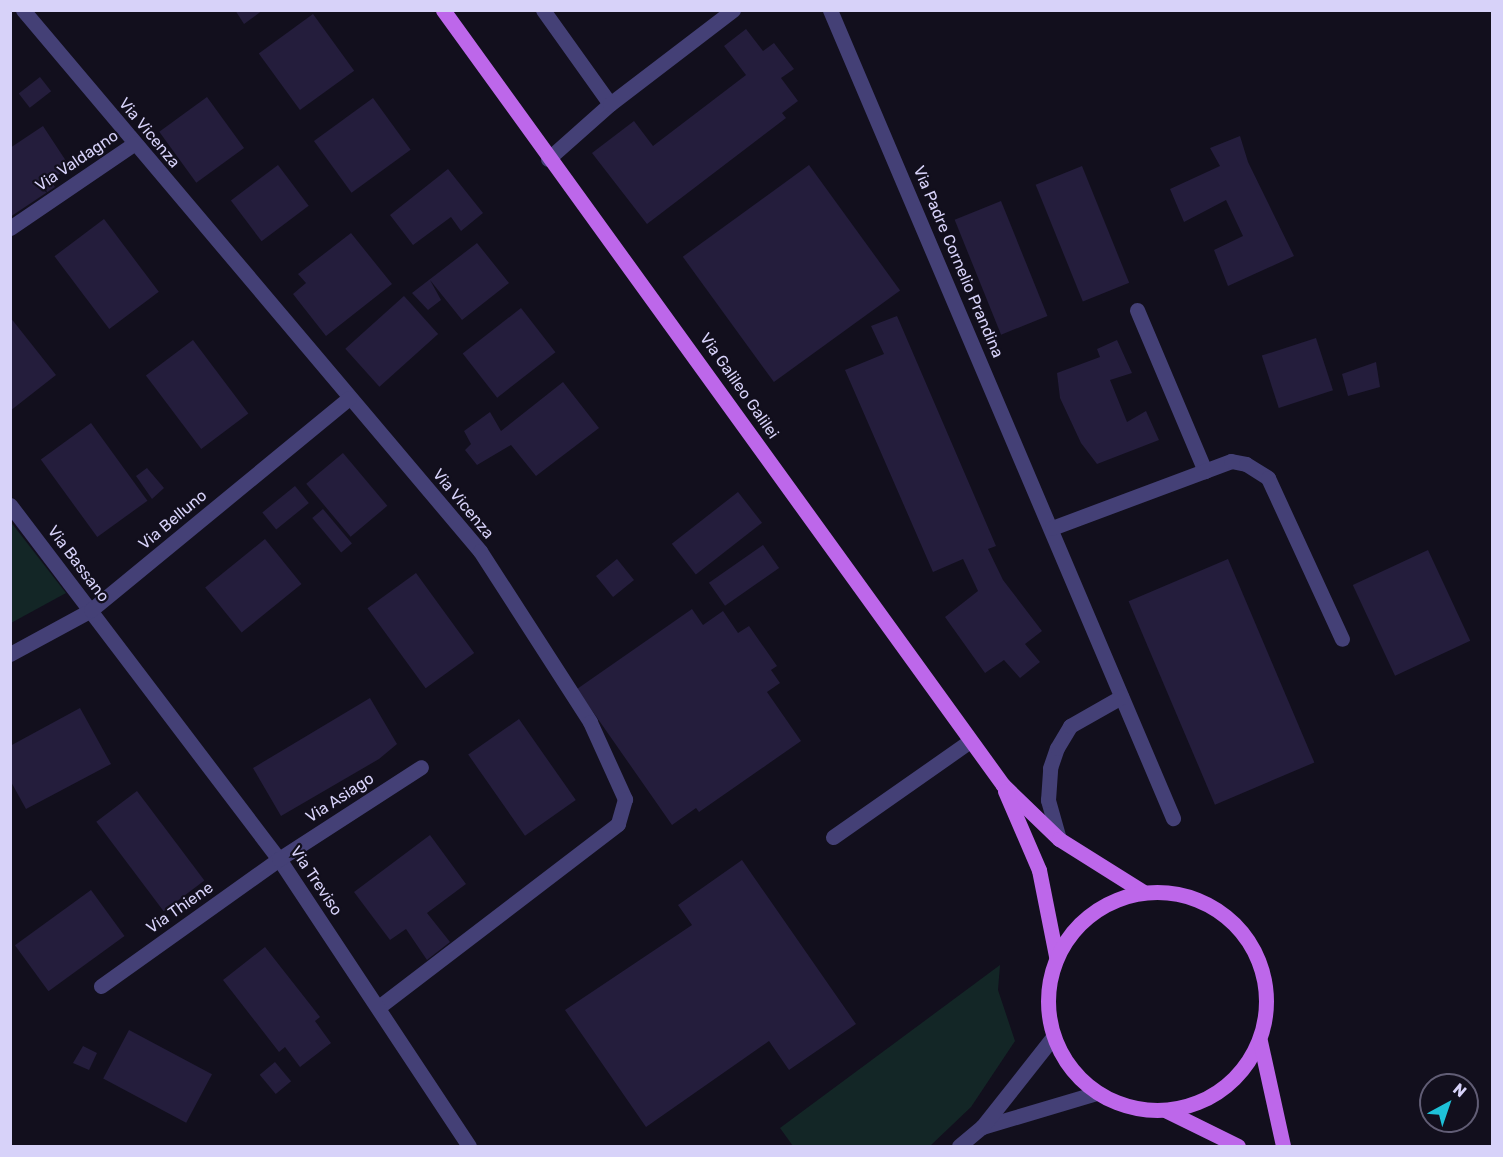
<!DOCTYPE html>
<html>
<head>
<meta charset="utf-8">
<style>
  body { margin:0 }
  #map { position:relative; width:1503px; height:1157px; overflow:hidden; background:#120f1d; font-family:Rubik,sans-serif }
  div>[style] { position:absolute }
  [style*='--x'] { left:calc(var(--x)*1px); top:calc(var(--y)*1px); width:calc(var(--w)*1px); rotate:calc(var(--a)*1deg) }
  .green>* { inset:0; background:#132626 }
  .building>* { inset:0; background:#241d3c; transform-origin:0 0 }
  .minor>* { height:15px; margin:-7.5px; padding:0 7.5px; transform-origin:7.5px; border-radius:7.5px; background:#444076 }
  .major>* { height:15px; margin:-7.5px; padding:0 7.5px; transform-origin:7.5px; border-radius:7.5px; background:#bd67ea }
  .major>.ring { margin:-7.5px; padding:0; box-sizing:content-box; background:none; border:15px solid #bd67ea; border-radius:50% }
  span { translate:-50% -50%; white-space:nowrap; text-align:center; line-height:1.15; -webkit-text-stroke:4.5px #120f1d; paint-order:stroke }
  .street-label { font-size:16px; color:#d7d2f9 }
  .frame { position:absolute; inset:0; border:12px solid #d7d2f9; pointer-events:none }
  .north { position:absolute; left:1419px; top:1073px; width:60px; height:60px; box-sizing:border-box; background:#120f1d; border:2px solid #615d75; border-radius:50%; rotate:40deg; font-size:16px; font-weight:700; line-height:24px; text-align:center; color:#d7d2f9 }
  .north::after { content:''; display:block; margin:auto; width:21px; height:27px; background:#1ec1d8; clip-path:polygon(50% 0,100% 100%,50% 72%,0 100%) }
</style>
</head>
<body>
<div id="map">
  <div class="green">
    <div style="clip-path:polygon(10px 521px,66px 593px,11px 623px,10px 623px)"></div>
    <div style="clip-path:polygon(1000px 965px,998px 990px,1015px 1041px,971px 1107px,930px 1146px,793px 1146px,780px 1128px)"></div>
  </div>
  <div class="building">
    <div style="clip-path:polygon(235px 10px,263px 10px,244px 24px)"></div>
    <div style="left:313px;top:14px;width:70px;height:67px;rotate:54deg"></div>
    <div style="clip-path:polygon(746px 29px,763px 51px,774px 43px,794px 69px,781px 78px,798px 101px,782px 113px,786px 118px,647px 224px,592px 153px,634px 121px,653px 146px,746px 75px,724px 46px)"></div>
    <div style="left:40px;top:77px;width:18px;height:27px;rotate:52deg"></div>
    <div style="left:207px;top:97px;width:63px;height:59px;rotate:54deg"></div>
    <div style="left:373px;top:98px;width:64px;height:73px;rotate:54deg"></div>
    <div style="clip-path:polygon(43px 126px,70px 167px,50px 180px,55px 187px,10px 217px,10px 148px)"></div>
    <div style="clip-path:polygon(1240px 136px,1248px 162px,1294px 256px,1228px 286px,1214px 250px,1243px 236px,1226px 200px,1184px 222px,1170px 189px,1220px 166px,1210px 148px)"></div>
    <div style="left:278px;top:165px;width:51px;height:59px;rotate:53deg"></div>
    <div style="left:809px;top:165px;width:155px;height:156px;rotate:54deg"></div>
    <div style="left:1082px;top:166px;width:126px;height:50px;rotate:68deg"></div>
    <div style="clip-path:polygon(448px 169px,483px 213px,461px 231px,451px 217px,413px 245px,390px 215px)"></div>
    <div style="left:1001px;top:201px;width:124px;height:50px;rotate:68deg"></div>
    <div style="left:104px;top:219px;width:91px;height:62px;rotate:53deg"></div>
    <div style="clip-path:polygon(351px 233px,392px 284px,326px 336px,293px 294px,306px 283px,298px 274px)"></div>
    <div style="clip-path:polygon(477px 243px,509px 283px,462px 320px,430px 280px,441px 300px,428px 310px,412px 293px)"></div>
    <div style="left:404px;top:296px;width:51px;height:79px;rotate:48deg"></div>
    <div style="left:521px;top:308px;width:56px;height:74px;rotate:52deg"></div>
    <div style="clip-path:polygon(897px 316px,996px 546px,988px 549px,1003px 580px,1042px 631px,1025px 644px,1040px 662px,1020px 678px,1004px 660px,985px 673px,945px 617px,978px 591px,963px 559px,933px 572px,845px 370px,884px 354px,871px 326px)"></div>
    <div style="clip-path:polygon(10px 317px,56px 375px,10px 411px)"></div>
    <div style="left:1316px;top:338px;width:55px;height:57px;rotate:72deg"></div>
    <div style="left:193px;top:340px;width:92px;height:59px;rotate:53deg"></div>
    <div style="clip-path:polygon(1117px 340px,1132px 373px,1110px 380px,1127px 422px,1146px 411px,1159px 440px,1097px 464px,1081px 443px,1060px 398px,1057px 373px,1100px 357px,1097px 349px)"></div>
    <div style="clip-path:polygon(1376px 362px,1380px 387px,1348px 396px,1342px 374px)"></div>
    <div style="clip-path:polygon(563px 382px,599px 428px,536px 476px,511px 445px,477px 465px,465px 450px,471px 444px,464px 431px,490px 412px,501px 431px)"></div>
    <div style="left:91px;top:423px;width:96px;height:62px;rotate:54deg"></div>
    <div style="left:343px;top:453px;width:69px;height:48px;rotate:50deg"></div>
    <div style="clip-path:polygon(147px 468px,164px 488px,152px 499px,136px 476px)"></div>
    <div style="left:295px;top:486px;width:22px;height:42px;rotate:51deg"></div>
    <div style="left:738px;top:492px;width:39px;height:84px;rotate:52deg"></div>
    <div style="left:323px;top:509px;width:45px;height:14px;rotate:50deg"></div>
    <div style="left:265px;top:539px;width:58px;height:77px;rotate:51deg"></div>
    <div style="left:763px;top:545px;width:28px;height:66px;rotate:55deg"></div>
    <div style="left:1428px;top:550px;width:100px;height:83px;rotate:65deg"></div>
    <div style="left:617px;top:559px;width:27px;height:27px;rotate:51deg"></div>
    <div style="left:1228px;top:559px;width:221px;height:108px;rotate:67deg"></div>
    <div style="left:416px;top:573px;width:99px;height:60px;rotate:54deg"></div>
    <div style="clip-path:polygon(692px 609px,703px 625px,723px 611px,738px 633px,749px 626px,777px 666px,771px 670px,780px 683px,767px 692px,801px 741px,699px 812px,696px 808px,672px 825px,577px 689px)"></div>
    <div style="clip-path:polygon(370px 698px,397px 744px,379px 759px,281px 816px,253px 768px)"></div>
    <div style="clip-path:polygon(80px 708px,111px 764px,26px 809px,10px 780px,10px 746px)"></div>
    <div style="left:519px;top:719px;width:99px;height:62px;rotate:55deg"></div>
    <div style="left:137px;top:791px;width:112px;height:51px;rotate:53deg"></div>
    <div style="clip-path:polygon(430px 835px,466px 884px,427px 913px,450px 942px,427px 960px,406px 929px,390px 940px,354px 892px)"></div>
    <div style="clip-path:polygon(742px 860px,856px 1024px,789px 1070px,769px 1041px,646px 1127px,565px 1010px,692px 925px,678px 905px)"></div>
    <div style="left:91px;top:890px;width:57px;height:94px;rotate:54deg"></div>
    <div style="clip-path:polygon(265px 947px,320px 1017px,315px 1021px,331px 1043px,300px 1067px,285px 1047px,279px 1052px,223px 980px)"></div>
    <div style="left:129px;top:1030px;width:94px;height:55px;rotate:28deg"></div>
    <div style="clip-path:polygon(83px 1046px,97px 1053px,89px 1070px,73px 1063px)"></div>
    <div style="left:275px;top:1062px;width:25px;height:20px;rotate:50deg"></div>
  </div>
  <div class="minor">
    <div style="--x:23;--y:10;--w:708;--a:49.81"></div>
    <div style="--x:480;--y:551;--w:203;--a:57.2"></div>
    <div style="--x:590;--y:722;--w:85;--a:65.6"></div>
    <div style="--x:625;--y:799;--w:26;--a:106"></div>
    <div style="--x:618;--y:824;--w:300;--a:142.6"></div>
    <div style="--x:543;--y:10;--w:115;--a:54.5"></div>
    <div style="--x:830;--y:10;--w:878;--a:67"></div>
    <div style="--x:548;--y:159;--w:83;--a:-41.6"></div>
    <div style="--x:610;--y:104;--w:155;--a:-37.4"></div>
    <div style="--x:10;--y:228;--w:151;--a:-34.2"></div>
    <div style="--x:1137;--y:310;--w:175;--a:67.1"></div>
    <div style="--x:10;--y:505;--w:445;--a:52.8"></div>
    <div style="--x:279;--y:859;--w:344;--a:56.5"></div>
    <div style="--x:1052;--y:528;--w:191;--a:-20.5"></div>
    <div style="--x:1231;--y:461;--w:15;--a:11"></div>
    <div style="--x:1246;--y:464;--w:26;--a:32"></div>
    <div style="--x:1268;--y:478;--w:177;--a:65.3"></div>
    <div style="--x:10;--y:654;--w:92;--a:-28.5"></div>
    <div style="--x:91;--y:610;--w:334;--a:-39.4"></div>
    <div style="--x:833;--y:837;--w:167;--a:-35"></div>
    <div style="--x:1059;--y:839;--w:41;--a:-105.8"></div>
    <div style="--x:1048;--y:800;--w:32;--a:-86"></div>
    <div style="--x:1050;--y:768;--w:21;--a:-71"></div>
    <div style="--x:1057;--y:748;--w:26;--a:-59"></div>
    <div style="--x:1070;--y:726;--w:59;--a:-29.6"></div>
    <div style="--x:101;--y:986;--w:219;--a:-35.5"></div>
    <div style="--x:279;--y:859;--w:169;--a:-32.9"></div>
    <div style="--x:982;--y:1127;--w:120;--a:-16.5"></div>
    <div style="--x:959;--y:1146;--w:30;--a:-40"></div>
    <div style="--x:982;--y:1127;--w:115;--a:-51.7"></div>
  </div>
  <div class="major">
    <div style="--x:443;--y:10;--w:956;--a:54.15"></div>
    <div style="--x:1003;--y:785;--w:78;--a:44"></div>
    <div style="--x:1059;--y:839;--w:98;--a:32.1"></div>
    <div style="--x:1005;--y:791;--w:86;--a:66.7"></div>
    <div style="--x:1039;--y:870;--w:88;--a:78.8"></div>
    <div class="ring" style="left:1048px;top:892px;width:203px;height:203px"></div>
    <div style="--x:1260;--y:1041;--w:107;--a:77.6"></div>
    <div style="--x:1167;--y:1111;--w:79;--a:26.2"></div>
  </div>
  <div class="street-label">
    <span style="left:149px;top:133px;rotate:50deg">Via Vicenza</span>
    <span style="left:77px;top:161px;rotate:-34deg">Via Valdagno</span>
    <span style="left:958px;top:262px;rotate:67deg">Via Padre Cornelio Prandina</span>
    <span style="left:739px;top:386px;rotate:55deg">Via Galileo Galilei</span>
    <span style="left:463px;top:504px;rotate:50deg">Via Vicenza</span>
    <span style="left:173px;top:520px;rotate:-40deg">Via Belluno</span>
    <span style="left:78px;top:564px;rotate:53deg">Via Bassano</span>
    <span style="left:340px;top:798px;rotate:-33deg">Via Asiago</span>
    <span style="left:316px;top:881px;rotate:56deg">Via Treviso</span>
    <span style="left:180px;top:908px;rotate:-35deg">Via Thiene</span>
  </div>
  <div class="frame"></div>
  <div class="north">N</div>
</div>
</body>
</html>
